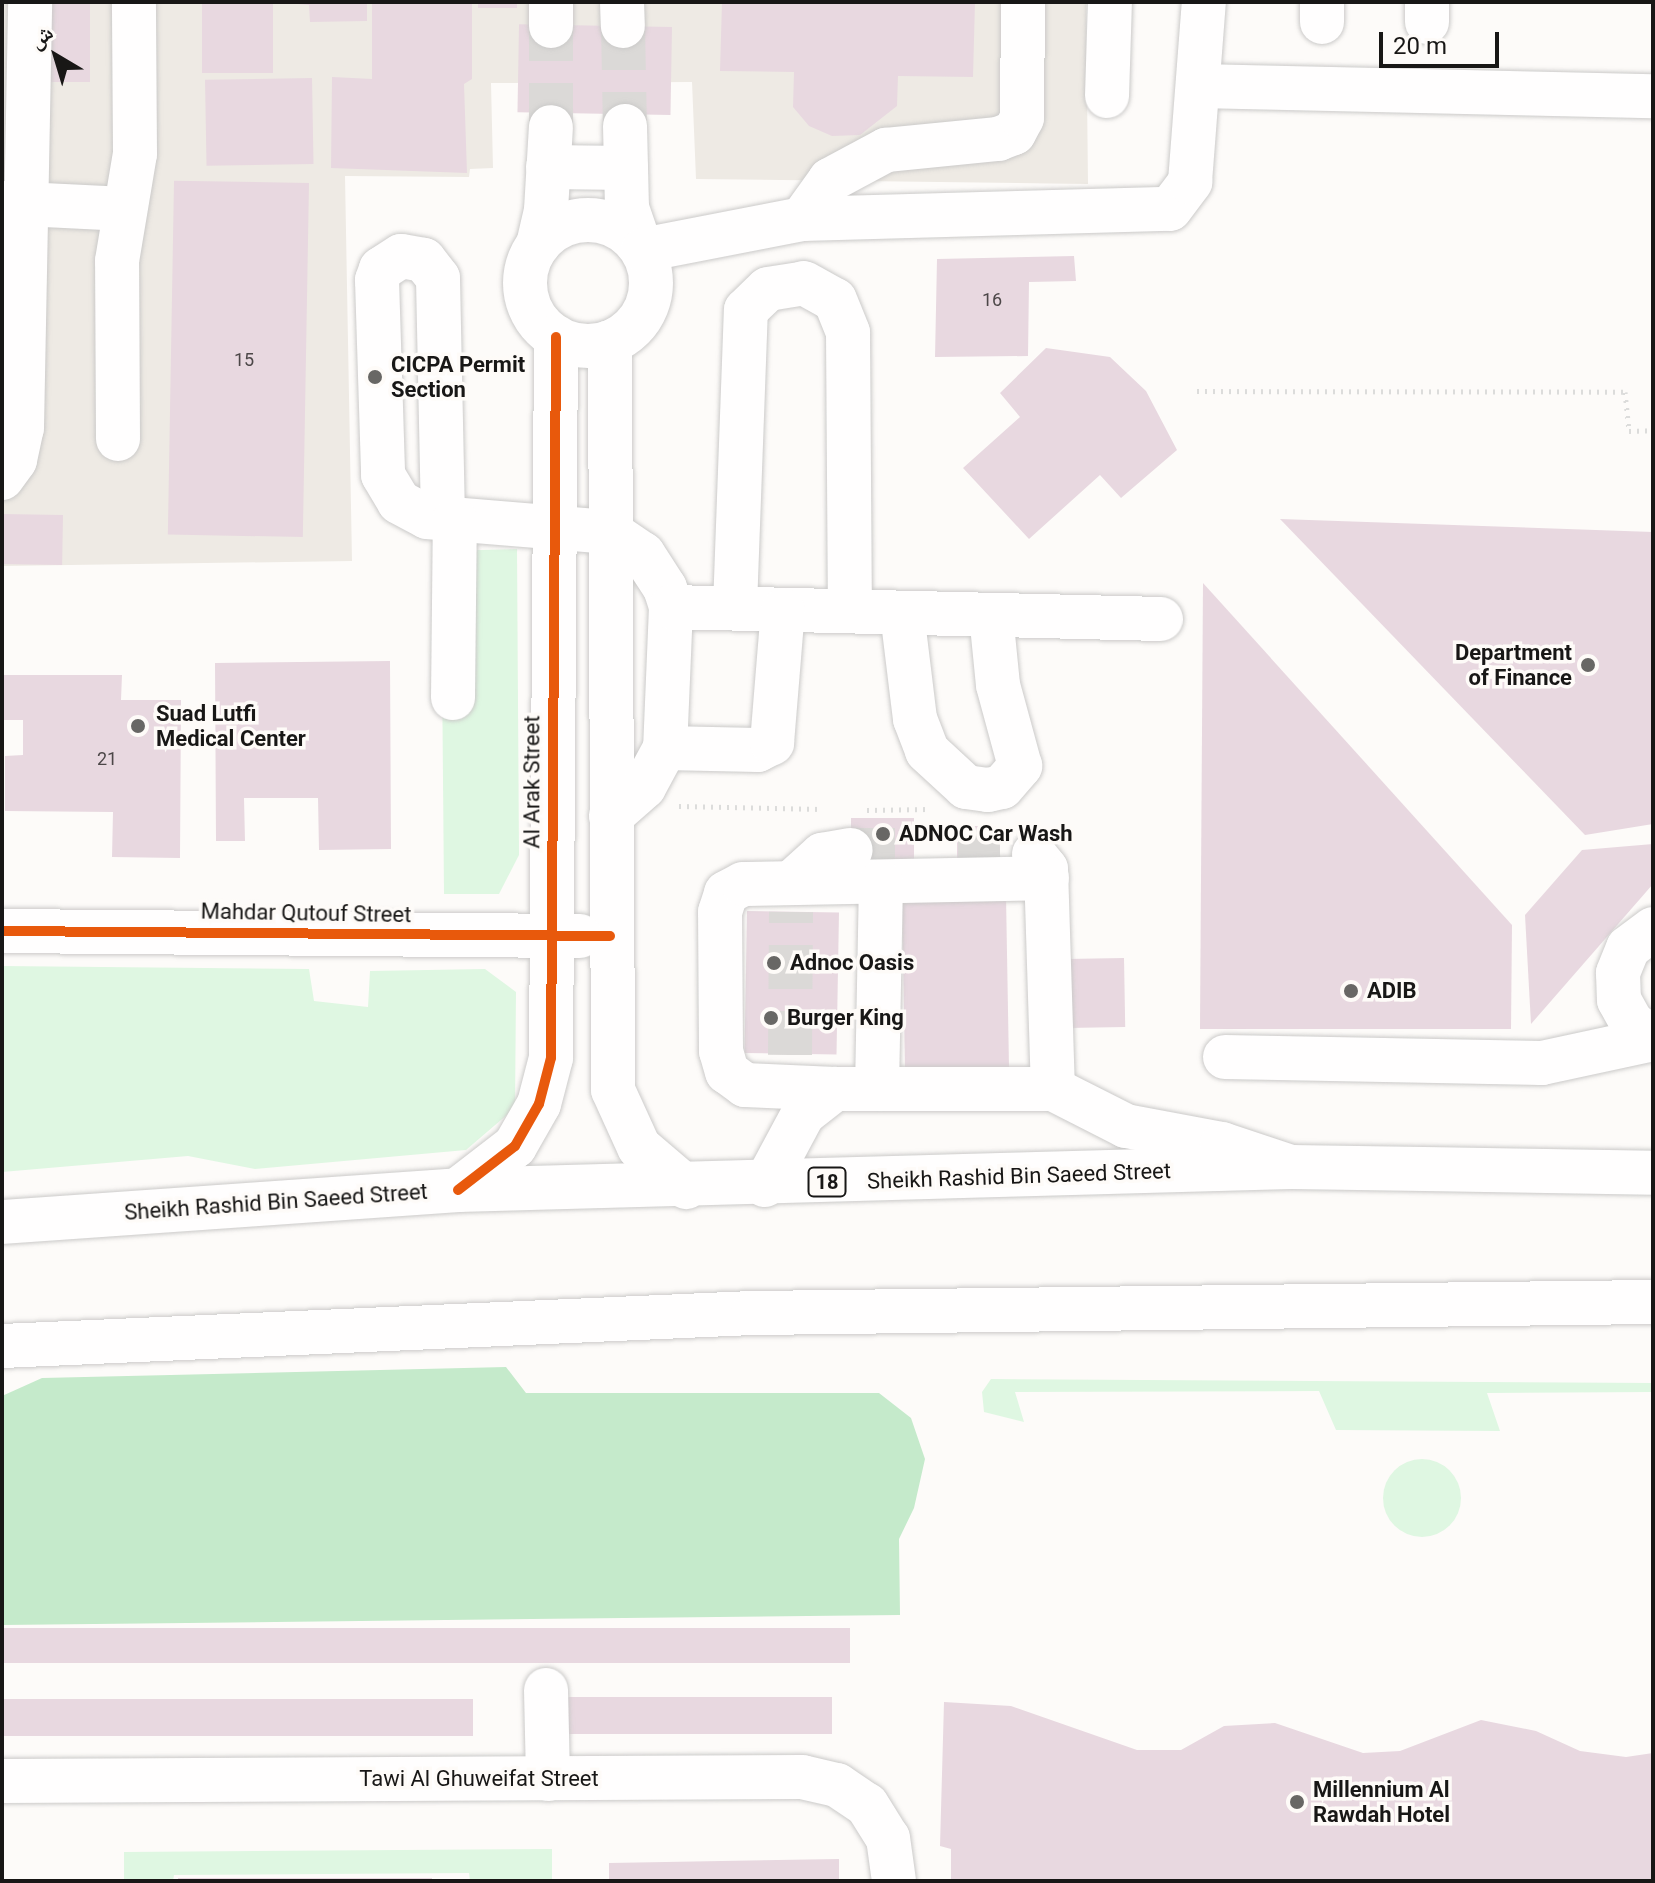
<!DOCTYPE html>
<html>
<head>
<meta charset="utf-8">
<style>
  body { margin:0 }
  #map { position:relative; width:1655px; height:1883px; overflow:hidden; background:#fdfbf9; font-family:Roboto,"Noto Naskh Arabic",sans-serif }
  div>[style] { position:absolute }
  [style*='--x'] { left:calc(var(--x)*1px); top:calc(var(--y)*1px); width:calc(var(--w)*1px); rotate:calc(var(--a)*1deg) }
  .built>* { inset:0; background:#eeeae4 }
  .green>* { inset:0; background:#dff7e2 }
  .round { border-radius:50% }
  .forest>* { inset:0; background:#c5eacb }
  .building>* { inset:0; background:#e8d8e0; transform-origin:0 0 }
  .minor-tunnel>* { height:44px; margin-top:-22px; transform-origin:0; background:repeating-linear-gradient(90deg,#dbd9d7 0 44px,transparent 0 66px) }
  .path>* { height:5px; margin-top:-2.5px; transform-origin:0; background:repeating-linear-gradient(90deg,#dcdcdb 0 2px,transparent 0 8px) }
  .roads { filter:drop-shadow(0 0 2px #cbcac9) drop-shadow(0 0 2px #cbcac9) }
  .minor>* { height:44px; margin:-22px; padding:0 22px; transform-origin:22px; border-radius:22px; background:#fffefe }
  .minor>.ring { margin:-22px; padding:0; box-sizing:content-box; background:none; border:44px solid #fffefe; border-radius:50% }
  .major>* { height:44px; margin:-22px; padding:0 22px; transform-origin:22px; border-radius:22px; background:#fffefe }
  .cycleway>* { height:10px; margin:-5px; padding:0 5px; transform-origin:5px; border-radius:5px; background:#e8590c }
  .dots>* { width:22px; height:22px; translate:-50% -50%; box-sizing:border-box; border:4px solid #fefbf8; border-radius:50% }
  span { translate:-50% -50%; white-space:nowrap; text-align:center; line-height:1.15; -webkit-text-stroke:7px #fefbf8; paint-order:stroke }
  .number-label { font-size:18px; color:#4c4748 }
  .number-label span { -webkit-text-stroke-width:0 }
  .shield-label span { padding:2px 6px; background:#fefbf8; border:2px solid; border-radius:6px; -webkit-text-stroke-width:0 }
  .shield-label { font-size:20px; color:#181716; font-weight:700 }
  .poi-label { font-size:22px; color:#181716; font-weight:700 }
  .left { translate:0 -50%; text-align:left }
  .right { translate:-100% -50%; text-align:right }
  .street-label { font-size:22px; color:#181716 }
  .frame { position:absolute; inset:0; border:4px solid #181716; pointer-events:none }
  .north { position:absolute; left:16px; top:16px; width:80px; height:80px; -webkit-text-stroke:6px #fefbf8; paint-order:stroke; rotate:322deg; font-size:22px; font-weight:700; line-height:32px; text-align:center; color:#181716 }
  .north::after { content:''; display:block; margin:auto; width:28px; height:36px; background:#181716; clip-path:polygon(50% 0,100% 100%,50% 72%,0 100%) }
  .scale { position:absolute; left:1379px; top:32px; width:120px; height:36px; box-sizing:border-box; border:4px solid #181716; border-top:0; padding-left:10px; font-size:24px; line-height:28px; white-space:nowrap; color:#181716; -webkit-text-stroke:6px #fefbf8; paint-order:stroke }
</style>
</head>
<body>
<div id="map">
  <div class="built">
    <div style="clip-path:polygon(2px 2px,1086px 2px,1088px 184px,696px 179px,692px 82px,491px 83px,493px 168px,470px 169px,469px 177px,345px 176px,352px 561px,2px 566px)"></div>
  </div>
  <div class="green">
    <div style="clip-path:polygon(517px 549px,519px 855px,499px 894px,444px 894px,441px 551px)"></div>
    <div style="clip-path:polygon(2px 966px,309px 969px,314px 1001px,368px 1007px,370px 971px,485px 969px,516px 992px,515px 1108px,466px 1150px,255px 1169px,188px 1156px,2px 1172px)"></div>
    <div style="clip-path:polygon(991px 1379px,1653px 1383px,1653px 1392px,1487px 1393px,1500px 1431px,1336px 1430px,1319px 1391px,1015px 1392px,1024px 1422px,984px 1412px,982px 1392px)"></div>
    <div class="round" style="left:1383px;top:1459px;width:78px;height:78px"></div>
    <div style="clip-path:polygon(552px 1849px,552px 1881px,470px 1881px,469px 1873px,174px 1875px,173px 1881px,124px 1881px,124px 1852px)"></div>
  </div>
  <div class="forest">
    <div style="clip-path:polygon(506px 1367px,526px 1393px,879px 1393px,911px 1418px,925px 1459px,914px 1508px,899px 1539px,900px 1615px,2px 1625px,2px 1396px,42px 1378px)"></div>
  </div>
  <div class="building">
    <div style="left:51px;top:2px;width:39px;height:80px"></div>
    <div style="left:202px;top:2px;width:71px;height:71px"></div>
    <div style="clip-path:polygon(276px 2px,367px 2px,367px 21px,310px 22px,309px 5px)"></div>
    <div style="clip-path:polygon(372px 2px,472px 2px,472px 79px,464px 84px,467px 173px,331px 168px,332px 77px,372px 79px)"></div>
    <div style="left:478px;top:2px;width:39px;height:6px"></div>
    <div style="clip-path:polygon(722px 2px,975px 2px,973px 77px,898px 76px,897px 106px,860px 135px,832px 136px,809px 126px,793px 107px,794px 72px,720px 71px)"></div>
    <div style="left:672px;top:27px;width:88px;height:153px;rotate:91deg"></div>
    <div style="left:312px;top:78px;width:86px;height:107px;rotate:89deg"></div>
    <div style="left:309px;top:183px;width:354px;height:135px;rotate:91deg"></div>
    <div style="clip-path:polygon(1074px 256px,1076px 281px,1029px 282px,1028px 356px,935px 357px,937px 259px)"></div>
    <div style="clip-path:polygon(1046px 348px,1110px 357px,1146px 391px,1177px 450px,1121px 498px,1100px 475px,1029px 539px,963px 468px,1020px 417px,1000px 393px)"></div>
    <div style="left:63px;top:515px;width:50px;height:61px;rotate:91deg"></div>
    <div style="clip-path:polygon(1280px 519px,1653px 532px,1653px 824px,1585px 835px)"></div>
    <div style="clip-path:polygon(1203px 583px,1512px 925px,1511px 1029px,1200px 1029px)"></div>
    <div style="clip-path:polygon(390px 661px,391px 849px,319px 850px,318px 798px,244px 798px,245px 841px,216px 841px,215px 663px)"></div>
    <div style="clip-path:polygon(2px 675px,122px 675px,121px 700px,181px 700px,180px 858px,112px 857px,113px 812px,5px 811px,5px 756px,23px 755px,23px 720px,2px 720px)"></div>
    <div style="left:914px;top:818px;width:51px;height:63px;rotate:90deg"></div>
    <div style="left:1000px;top:826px;width:45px;height:43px;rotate:90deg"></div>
    <div style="clip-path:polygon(1653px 844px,1653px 884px,1531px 1024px,1525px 915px,1582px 850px)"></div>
    <div style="left:1006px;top:896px;width:173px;height:104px;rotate:89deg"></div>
    <div style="left:747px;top:911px;width:92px;height:142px;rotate:1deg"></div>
    <div style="left:1124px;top:958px;width:69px;height:73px;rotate:89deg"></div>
    <div style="left:850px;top:1628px;width:35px;height:848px;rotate:90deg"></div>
    <div style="left:559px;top:1697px;width:273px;height:37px"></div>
    <div style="left:473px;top:1699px;width:37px;height:471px;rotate:90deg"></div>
    <div style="clip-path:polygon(944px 1702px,1011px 1706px,1137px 1750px,1181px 1750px,1224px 1726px,1275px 1723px,1363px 1753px,1400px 1751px,1481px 1720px,1536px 1731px,1580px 1751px,1626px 1757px,1653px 1753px,1653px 1881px,951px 1881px,951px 1849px,940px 1846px)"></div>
    <div style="clip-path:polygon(839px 1859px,839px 1881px,609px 1881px,609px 1863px)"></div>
    <div style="left:178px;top:1878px;width:254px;height:3px"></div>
  </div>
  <div class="minor-tunnel">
    <div style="--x:623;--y:26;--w:100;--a:88.9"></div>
    <div style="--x:551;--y:127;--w:101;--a:-90"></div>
    <div style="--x:851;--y:850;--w:64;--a:0"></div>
    <div style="--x:958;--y:853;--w:42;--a:-1.4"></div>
    <div style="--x:790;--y:1055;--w:143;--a:-89.6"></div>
  </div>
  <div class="path">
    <div style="--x:1197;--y:391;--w:428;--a:0.1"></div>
    <div style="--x:1625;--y:392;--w:39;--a:84"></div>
    <div style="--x:1629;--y:431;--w:24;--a:-2"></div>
    <div style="--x:679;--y:806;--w:142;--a:1.2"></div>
    <div style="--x:867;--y:810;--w:62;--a:-0.9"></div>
  </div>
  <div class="roads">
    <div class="minor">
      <div style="--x:622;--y:2;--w:24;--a:88"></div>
      <div style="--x:1322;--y:2;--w:20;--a:90"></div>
      <div style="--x:1427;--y:2;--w:20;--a:90"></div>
      <div style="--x:551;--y:26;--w:24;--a:-90"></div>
      <div style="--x:1198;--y:86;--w:455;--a:1.3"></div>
      <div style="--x:1107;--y:96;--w:94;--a:-88.2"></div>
      <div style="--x:625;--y:126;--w:82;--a:88.6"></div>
      <div style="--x:627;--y:208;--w:39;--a:71"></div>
      <div style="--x:548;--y:167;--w:78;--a:0.7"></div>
      <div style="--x:2;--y:203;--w:122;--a:2.8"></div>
      <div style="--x:802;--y:219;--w:48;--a:-54.3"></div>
      <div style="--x:830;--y:180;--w:64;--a:-28.2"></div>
      <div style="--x:886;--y:150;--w:113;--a:-5.6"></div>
      <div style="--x:998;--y:139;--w:17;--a:-21"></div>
      <div style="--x:1014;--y:133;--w:17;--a:-62"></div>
      <div style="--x:1022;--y:118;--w:116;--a:-89.5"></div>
      <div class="ring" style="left:525px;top:220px;width:82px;height:82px"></div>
      <div style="--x:538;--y:245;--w:36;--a:-77"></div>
      <div style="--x:546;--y:210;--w:83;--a:-86.6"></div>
      <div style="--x:643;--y:250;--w:162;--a:-11"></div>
      <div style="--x:802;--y:219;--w:368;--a:-1.6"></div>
      <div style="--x:1170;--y:209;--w:34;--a:-53"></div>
      <div style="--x:1190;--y:182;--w:181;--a:-85.6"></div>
      <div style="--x:610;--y:342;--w:748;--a:89.77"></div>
      <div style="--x:613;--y:1090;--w:63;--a:65.5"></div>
      <div style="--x:639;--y:1147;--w:62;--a:40.4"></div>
      <div style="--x:118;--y:439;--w:178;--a:-90.3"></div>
      <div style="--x:117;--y:261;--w:109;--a:-80.5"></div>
      <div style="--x:135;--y:154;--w:152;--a:-90.4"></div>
      <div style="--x:2;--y:478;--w:22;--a:-54"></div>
      <div style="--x:15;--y:460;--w:33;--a:-78"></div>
      <div style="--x:22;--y:428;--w:426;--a:-88.9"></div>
      <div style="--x:443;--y:518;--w:240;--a:-91.2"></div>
      <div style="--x:438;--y:278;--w:23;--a:-128"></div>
      <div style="--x:424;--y:260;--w:23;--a:-170"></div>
      <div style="--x:401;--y:256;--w:24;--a:147"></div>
      <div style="--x:381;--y:269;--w:12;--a:110"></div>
      <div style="--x:377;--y:280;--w:195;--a:88.2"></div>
      <div style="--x:383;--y:475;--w:31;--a:59"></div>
      <div style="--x:399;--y:502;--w:32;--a:28"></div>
      <div style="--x:427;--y:517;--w:184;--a:4.7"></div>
      <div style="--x:610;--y:532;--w:40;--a:34"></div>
      <div style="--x:643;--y:554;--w:40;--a:57.1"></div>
      <div style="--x:665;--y:588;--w:20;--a:72"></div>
      <div style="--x:671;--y:607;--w:141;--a:92.4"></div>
      <div style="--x:665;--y:748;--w:44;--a:118.3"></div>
      <div style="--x:644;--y:787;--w:44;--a:138.7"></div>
      <div style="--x:671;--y:607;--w:490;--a:1.4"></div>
      <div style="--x:735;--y:607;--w:297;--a:-87.9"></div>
      <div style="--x:746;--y:310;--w:30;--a:-44"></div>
      <div style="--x:768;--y:289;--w:36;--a:-9"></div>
      <div style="--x:804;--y:283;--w:35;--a:29"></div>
      <div style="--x:835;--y:300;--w:35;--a:68"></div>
      <div style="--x:848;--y:333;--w:278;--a:89.6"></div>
      <div style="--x:902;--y:613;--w:107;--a:83"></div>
      <div style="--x:915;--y:719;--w:34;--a:69"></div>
      <div style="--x:927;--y:751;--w:53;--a:42.7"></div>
      <div style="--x:966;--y:787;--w:22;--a:8"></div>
      <div style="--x:988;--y:790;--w:14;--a:-12"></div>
      <div style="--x:1002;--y:787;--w:28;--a:-49"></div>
      <div style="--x:1020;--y:766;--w:84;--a:-105.2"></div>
      <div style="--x:998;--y:685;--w:70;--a:-95.7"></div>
      <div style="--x:453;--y:698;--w:179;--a:-89.4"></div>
      <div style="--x:665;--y:748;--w:93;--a:1.2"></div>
      <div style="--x:758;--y:750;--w:16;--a:-27"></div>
      <div style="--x:772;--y:743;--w:133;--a:-85.3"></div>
      <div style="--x:1034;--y:854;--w:19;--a:51"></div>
      <div style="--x:1046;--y:869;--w:220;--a:88.2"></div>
      <div style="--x:791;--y:883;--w:42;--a:-42.1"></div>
      <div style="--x:822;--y:855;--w:29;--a:-10"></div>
      <div style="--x:1653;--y:929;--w:31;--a:143"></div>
      <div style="--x:1628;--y:948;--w:27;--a:112"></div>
      <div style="--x:1618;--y:973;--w:27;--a:88"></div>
      <div style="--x:1619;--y:1000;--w:26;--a:61"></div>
      <div style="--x:1632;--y:1023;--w:26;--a:36"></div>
      <div style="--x:2;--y:931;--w:578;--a:0.5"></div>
      <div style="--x:1225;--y:1057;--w:317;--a:1.1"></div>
      <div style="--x:1542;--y:1063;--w:114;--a:-12.2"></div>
      <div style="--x:835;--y:1089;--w:90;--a:-177.5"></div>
      <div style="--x:745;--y:1085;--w:22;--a:-144"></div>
      <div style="--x:727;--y:1072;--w:22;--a:-106"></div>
      <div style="--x:721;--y:1051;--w:139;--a:-90.4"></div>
      <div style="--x:720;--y:912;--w:20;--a:-72"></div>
      <div style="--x:726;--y:893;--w:19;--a:-28"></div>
      <div style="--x:743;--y:884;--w:304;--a:-1.1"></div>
      <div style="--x:877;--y:1089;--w:207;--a:-88.9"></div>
      <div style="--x:765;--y:1185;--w:81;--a:-61.8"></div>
      <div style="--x:803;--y:1114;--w:41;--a:-38"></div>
      <div style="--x:835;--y:1089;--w:218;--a:0"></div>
      <div style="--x:1053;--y:1089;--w:82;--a:26.9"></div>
      <div style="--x:1126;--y:1126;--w:98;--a:10.6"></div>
      <div style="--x:1222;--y:1144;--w:70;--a:18.4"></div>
      <div style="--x:458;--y:1190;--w:72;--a:-37.7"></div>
      <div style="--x:515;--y:1146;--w:48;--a:-60.3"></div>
      <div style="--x:539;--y:1104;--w:48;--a:-75.4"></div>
      <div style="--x:551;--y:1058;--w:721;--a:-89.6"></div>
      <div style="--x:546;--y:1690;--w:89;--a:88.7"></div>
      <div style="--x:2;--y:1781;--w:800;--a:-0.29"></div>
      <div style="--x:802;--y:1777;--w:36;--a:13"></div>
      <div style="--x:837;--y:1785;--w:36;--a:34"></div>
      <div style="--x:867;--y:1805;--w:39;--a:58"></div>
      <div style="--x:888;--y:1838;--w:43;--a:82.1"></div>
    </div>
    <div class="major">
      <div style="--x:2;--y:1222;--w:457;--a:-4"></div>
      <div style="--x:458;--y:1190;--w:833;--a:-1.58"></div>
      <div style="--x:1291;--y:1167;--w:362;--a:0.9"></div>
      <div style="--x:2;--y:1346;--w:752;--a:-2.52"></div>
      <div style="--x:753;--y:1313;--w:900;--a:-0.7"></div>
    </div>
  </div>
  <div class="cycleway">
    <div style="--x:2;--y:931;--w:608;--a:0.47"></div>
    <div style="--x:458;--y:1190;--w:72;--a:-37.7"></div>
    <div style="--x:515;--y:1146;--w:48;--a:-60.3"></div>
    <div style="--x:539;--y:1104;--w:48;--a:-75.4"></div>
    <div style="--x:551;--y:1058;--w:721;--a:-89.6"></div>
  </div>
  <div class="dots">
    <div style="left:375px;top:377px;background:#686765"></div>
    <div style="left:1588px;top:665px;background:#686765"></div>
    <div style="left:138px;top:726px;background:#686765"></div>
    <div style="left:883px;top:834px;background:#686765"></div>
    <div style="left:774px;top:963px;background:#686765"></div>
    <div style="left:1351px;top:991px;background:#686765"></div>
    <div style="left:771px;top:1018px;background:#686765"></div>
    <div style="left:1297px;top:1802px;background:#686765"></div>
  </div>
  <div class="number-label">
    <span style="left:992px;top:300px">16</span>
    <span style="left:244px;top:360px">15</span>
    <span style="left:107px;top:759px">21</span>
  </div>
  <div class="shield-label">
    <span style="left:827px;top:1182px">18</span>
  </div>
  <div class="poi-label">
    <span class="left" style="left:391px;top:377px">CICPA Permit<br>Section</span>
    <span class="right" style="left:1572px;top:665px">Department<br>of Finance</span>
    <span class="left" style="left:156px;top:726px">Suad Lutfi<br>Medical Center</span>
    <span class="left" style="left:899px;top:834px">ADNOC Car Wash</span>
    <span class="left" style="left:790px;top:963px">Adnoc Oasis</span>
    <span class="left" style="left:1367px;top:991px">ADIB</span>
    <span class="left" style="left:787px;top:1018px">Burger King</span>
    <span class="left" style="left:1313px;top:1802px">Millennium Al<br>Rawdah Hotel</span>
  </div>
  <div class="street-label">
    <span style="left:532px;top:782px;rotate:-90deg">Al Arak Street</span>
    <span style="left:306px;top:913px;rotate:1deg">Mahdar Qutouf Street</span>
    <span style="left:1019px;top:1176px;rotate:-2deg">Sheikh Rashid Bin Saeed Street</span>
    <span style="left:276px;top:1202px;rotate:-4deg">Sheikh Rashid Bin Saeed Street</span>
    <span style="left:479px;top:1779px">Tawi Al Ghuweifat Street</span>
  </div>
  <div class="frame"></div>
  <div class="north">ش</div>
  <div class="scale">20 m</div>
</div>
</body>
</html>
